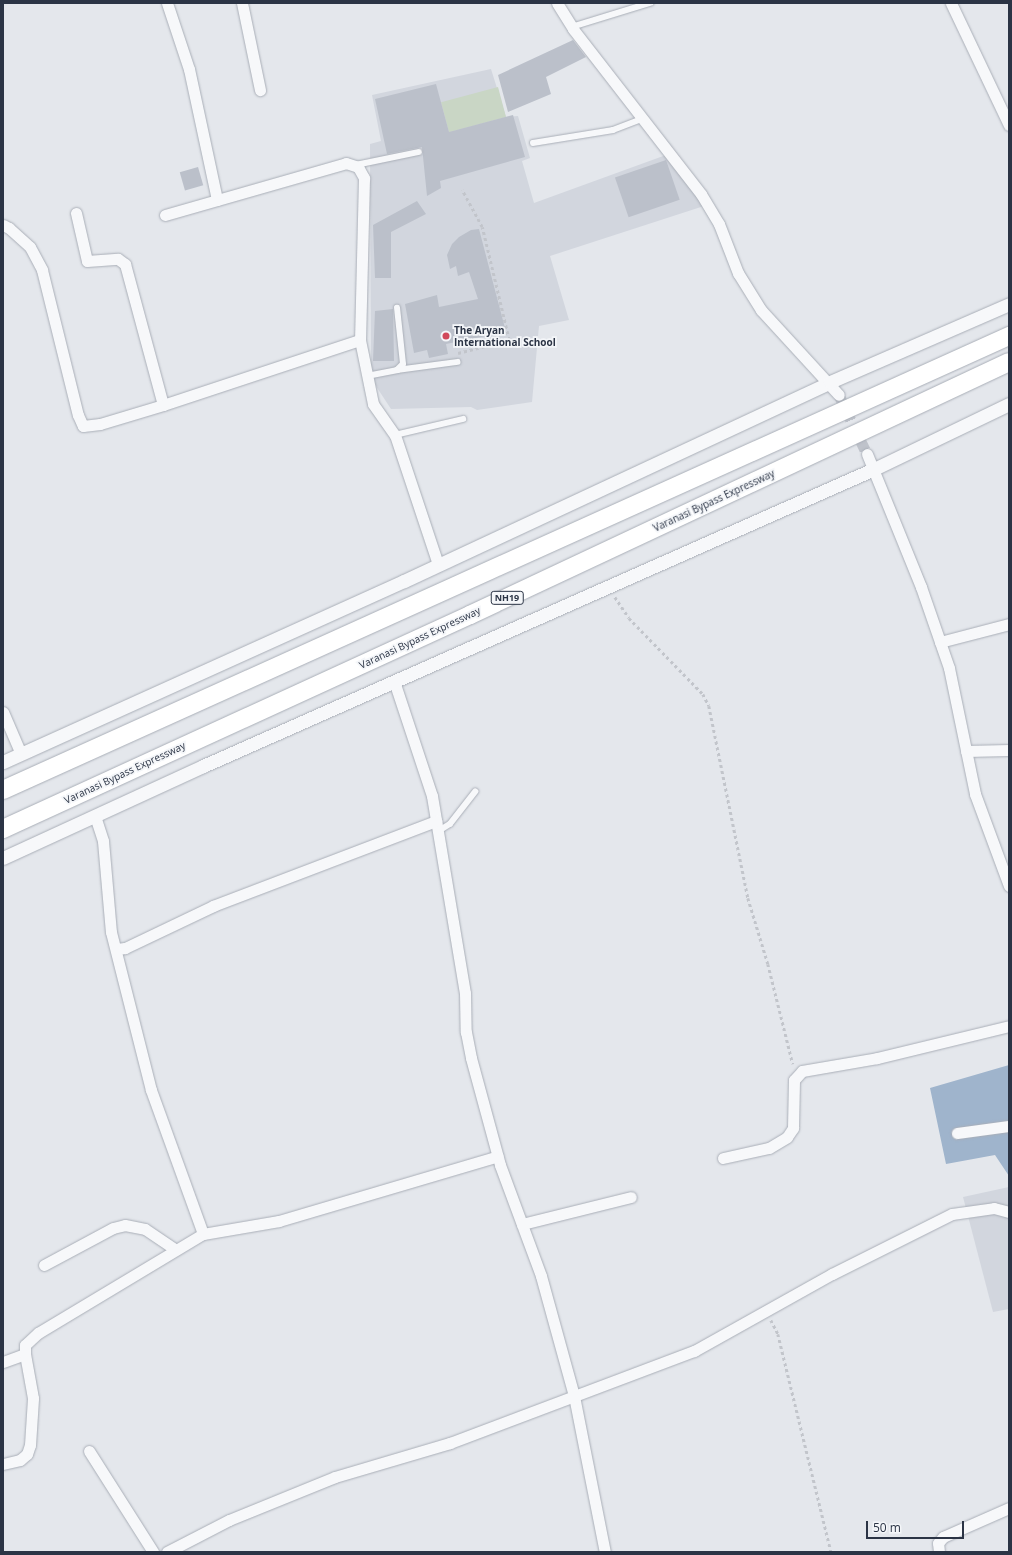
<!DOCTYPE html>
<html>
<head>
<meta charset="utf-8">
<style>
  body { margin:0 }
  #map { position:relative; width:1012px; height:1555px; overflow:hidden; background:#e4e7ec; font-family:"Open Sans",sans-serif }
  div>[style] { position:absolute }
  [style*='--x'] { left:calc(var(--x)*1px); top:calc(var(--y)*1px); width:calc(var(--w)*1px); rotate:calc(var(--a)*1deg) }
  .built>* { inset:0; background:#d2d6de }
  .green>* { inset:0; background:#c9d6c5; transform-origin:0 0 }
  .water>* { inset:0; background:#9fb4cc }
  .building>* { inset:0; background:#bbc0ca; transform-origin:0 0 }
  .minor-tunnel>* { height:11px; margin-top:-5.5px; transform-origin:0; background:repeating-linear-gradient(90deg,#bfc3cb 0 11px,transparent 0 16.5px) }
  .path>* { height:2.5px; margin-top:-1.25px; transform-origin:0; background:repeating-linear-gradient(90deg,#c2c5cb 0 3px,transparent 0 6px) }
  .roads { filter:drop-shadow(0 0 1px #a9aeb7) drop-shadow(0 0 1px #a9aeb7) }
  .service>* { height:5.5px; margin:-2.75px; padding:0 2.75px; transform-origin:2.75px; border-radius:2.75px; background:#f7f8fa }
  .minor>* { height:11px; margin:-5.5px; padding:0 5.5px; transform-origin:5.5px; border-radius:5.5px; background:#f7f8fa }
  .tertiary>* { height:13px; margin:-6.5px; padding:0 6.5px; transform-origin:6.5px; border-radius:6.5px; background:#f7f8fa }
  .trunk>* { height:18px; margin:-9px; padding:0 9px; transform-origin:9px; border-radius:9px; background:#fff }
  .dots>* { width:11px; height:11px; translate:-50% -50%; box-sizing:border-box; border:2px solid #f4f6f9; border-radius:50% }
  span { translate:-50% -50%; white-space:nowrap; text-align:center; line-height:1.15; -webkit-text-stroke:3.5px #f4f6f9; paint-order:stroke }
  .shield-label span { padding:1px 3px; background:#f4f6f9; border:1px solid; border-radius:3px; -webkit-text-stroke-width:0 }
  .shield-label { font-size:9px; color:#2b3445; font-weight:700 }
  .poi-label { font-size:10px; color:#2b3445; font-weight:700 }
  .left { translate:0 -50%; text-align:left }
  .street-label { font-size:10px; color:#2b3445 }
  .frame { position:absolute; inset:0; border:4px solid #2b3445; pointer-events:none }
  .scale { position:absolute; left:866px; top:1521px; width:98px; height:18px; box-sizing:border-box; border:2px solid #2b3445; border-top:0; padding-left:5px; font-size:12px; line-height:14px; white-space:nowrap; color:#2b3445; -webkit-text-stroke:3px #f4f6f9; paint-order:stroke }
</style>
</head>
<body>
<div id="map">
  <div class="built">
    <div style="clip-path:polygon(491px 69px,506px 117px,518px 116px,530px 158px,522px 161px,534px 203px,666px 155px,704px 206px,550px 256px,569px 320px,539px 326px,532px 402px,477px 410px,471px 407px,391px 409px,374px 383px,371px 367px,370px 144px,381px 141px,372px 95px)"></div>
    <div style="clip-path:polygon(1009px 1187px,1009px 1309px,993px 1312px,963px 1197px)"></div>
  </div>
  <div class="green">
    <div style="left:498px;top:87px;width:31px;height:59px;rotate:75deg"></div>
  </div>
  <div class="water">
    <div style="clip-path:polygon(1009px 1065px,1009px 1176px,995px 1155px,946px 1164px,930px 1088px)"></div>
  </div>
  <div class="building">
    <div style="clip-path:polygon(573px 40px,586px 57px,546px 77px,551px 94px,508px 112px,498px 75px)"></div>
    <div style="clip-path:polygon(436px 84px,449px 132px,513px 115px,525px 157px,440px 181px,441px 188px,427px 196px,422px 147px,387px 154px,375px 99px)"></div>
    <div style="left:666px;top:160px;width:42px;height:54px;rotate:71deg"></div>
    <div style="left:198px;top:167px;width:19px;height:19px;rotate:74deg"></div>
    <div style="clip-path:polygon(417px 201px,426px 214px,391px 232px,391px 278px,375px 278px,373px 225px)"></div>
    <div style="clip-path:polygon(479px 229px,506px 332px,446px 344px,448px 354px,429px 358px,427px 350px,414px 353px,405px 304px,437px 295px,439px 307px,478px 299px,469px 272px,458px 276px,456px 266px,450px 269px,447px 255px,452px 244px,459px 237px,471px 230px)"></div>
    <div style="clip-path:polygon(393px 309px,394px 361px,373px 361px,375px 311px)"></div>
  </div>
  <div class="minor-tunnel">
    <div style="--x:839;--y:395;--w:65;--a:64.6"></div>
  </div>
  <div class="path">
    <div style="--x:458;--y:353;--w:53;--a:-14.3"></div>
    <div style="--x:509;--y:340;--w:116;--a:-103.4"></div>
    <div style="--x:482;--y:227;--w:42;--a:-118.4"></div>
    <div style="--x:615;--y:597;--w:25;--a:56"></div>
    <div style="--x:629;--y:618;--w:106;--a:45.8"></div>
    <div style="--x:703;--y:694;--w:13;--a:63"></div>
    <div style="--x:709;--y:706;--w:196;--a:78.5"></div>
    <div style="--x:748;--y:898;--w:69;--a:73.1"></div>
    <div style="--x:768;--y:964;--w:103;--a:76"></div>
    <div style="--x:771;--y:1320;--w:16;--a:63"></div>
    <div style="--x:778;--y:1334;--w:224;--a:76.3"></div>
  </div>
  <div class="roads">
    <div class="service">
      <div style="--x:572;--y:27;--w:82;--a:-17.1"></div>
      <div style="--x:533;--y:143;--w:81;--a:-9.2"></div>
      <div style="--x:613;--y:130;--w:33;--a:-21"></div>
      <div style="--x:356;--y:165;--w:64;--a:-11.7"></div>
      <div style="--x:397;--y:370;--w:61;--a:-7.6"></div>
      <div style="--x:367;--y:376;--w:31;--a:-11"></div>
      <div style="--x:397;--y:370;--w:8;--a:-45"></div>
      <div style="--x:403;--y:364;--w:56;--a:-96.1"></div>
      <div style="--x:395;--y:435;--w:70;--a:-13.2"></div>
      <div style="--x:437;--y:832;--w:15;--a:-32"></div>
      <div style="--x:450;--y:824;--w:41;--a:-52"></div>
    </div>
    <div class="minor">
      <div style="--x:167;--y:3;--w:70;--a:71.6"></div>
      <div style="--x:189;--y:69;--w:134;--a:77.9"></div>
      <div style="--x:242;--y:3;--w:89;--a:78.3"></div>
      <div style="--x:557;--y:3;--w:31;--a:58"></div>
      <div style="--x:573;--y:29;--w:209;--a:52.2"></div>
      <div style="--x:701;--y:194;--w:35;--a:59"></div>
      <div style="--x:719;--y:224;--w:53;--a:68.8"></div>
      <div style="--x:738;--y:273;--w:44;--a:58.1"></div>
      <div style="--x:761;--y:310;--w:115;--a:47.5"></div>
      <div style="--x:951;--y:3;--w:135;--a:64.6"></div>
      <div style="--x:76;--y:213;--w:49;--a:77.1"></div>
      <div style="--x:87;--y:261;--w:31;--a:-4"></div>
      <div style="--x:118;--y:259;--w:9;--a:36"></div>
      <div style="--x:125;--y:264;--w:146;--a:74.9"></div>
      <div style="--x:165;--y:215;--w:188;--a:-16"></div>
      <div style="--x:346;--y:163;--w:13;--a:18"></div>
      <div style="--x:358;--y:167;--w:13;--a:61"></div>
      <div style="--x:364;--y:178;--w:162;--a:91.4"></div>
      <div style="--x:3;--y:225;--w:7;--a:27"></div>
      <div style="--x:9;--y:228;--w:28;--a:42"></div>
      <div style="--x:30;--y:247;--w:26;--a:62"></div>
      <div style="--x:42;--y:270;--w:149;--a:76.1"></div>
      <div style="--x:78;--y:415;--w:12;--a:66"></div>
      <div style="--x:83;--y:426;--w:17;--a:-7"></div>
      <div style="--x:100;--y:424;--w:66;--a:-16.8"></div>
      <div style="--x:163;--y:405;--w:207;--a:-18.3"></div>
      <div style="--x:360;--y:340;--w:65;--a:78.5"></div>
      <div style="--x:373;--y:404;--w:38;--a:55"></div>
      <div style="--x:395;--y:435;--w:136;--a:71.6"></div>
      <div style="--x:867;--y:454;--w:144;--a:67.9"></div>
      <div style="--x:921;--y:587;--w:86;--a:70.9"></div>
      <div style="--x:949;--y:668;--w:129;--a:78.3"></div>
      <div style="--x:975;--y:794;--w:98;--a:69.7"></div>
      <div style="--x:940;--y:642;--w:71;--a:-14.6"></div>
      <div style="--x:394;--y:681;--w:121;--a:71.7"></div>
      <div style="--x:432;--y:796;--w:200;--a:80.5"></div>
      <div style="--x:465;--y:993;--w:39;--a:89"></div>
      <div style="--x:466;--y:1032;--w:26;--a:79"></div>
      <div style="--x:471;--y:1058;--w:111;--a:74.8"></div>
      <div style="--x:500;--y:1165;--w:118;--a:69.7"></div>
      <div style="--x:541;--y:1276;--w:124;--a:74.6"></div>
      <div style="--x:574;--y:1396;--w:159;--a:78.8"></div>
      <div style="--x:3;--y:712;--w:46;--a:66.8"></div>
      <div style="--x:966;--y:751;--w:43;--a:-1.3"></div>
      <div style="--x:95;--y:816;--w:26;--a:72"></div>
      <div style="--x:103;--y:841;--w:91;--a:85"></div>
      <div style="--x:111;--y:932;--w:163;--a:75.8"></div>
      <div style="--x:151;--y:1090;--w:153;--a:70.1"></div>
      <div style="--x:116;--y:949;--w:9;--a:-6"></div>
      <div style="--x:125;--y:948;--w:98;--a:-25.5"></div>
      <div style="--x:213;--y:906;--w:239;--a:-20.9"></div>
      <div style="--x:957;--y:1133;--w:52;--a:-7.7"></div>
      <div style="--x:723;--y:1158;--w:47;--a:-12.3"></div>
      <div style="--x:769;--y:1148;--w:21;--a:-31"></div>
      <div style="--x:787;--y:1137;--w:11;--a:-56"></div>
      <div style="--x:793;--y:1128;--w:48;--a:-88.8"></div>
      <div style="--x:794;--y:1080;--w:12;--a:-48"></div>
      <div style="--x:802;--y:1071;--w:76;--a:-9.8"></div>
      <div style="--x:877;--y:1058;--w:136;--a:-13.6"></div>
      <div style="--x:522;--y:1224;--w:112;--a:-13.9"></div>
      <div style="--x:44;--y:1265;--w:78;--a:-28.2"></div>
      <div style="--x:113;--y:1228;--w:12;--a:-14"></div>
      <div style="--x:125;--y:1225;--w:20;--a:11"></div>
      <div style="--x:145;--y:1229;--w:37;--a:34"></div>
      <div style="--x:3;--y:1362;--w:23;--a:-20"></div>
      <div style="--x:89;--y:1451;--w:120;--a:57.6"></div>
      <div style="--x:3;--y:1464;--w:17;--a:-13"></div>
      <div style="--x:20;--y:1460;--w:9;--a:-41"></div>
      <div style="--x:27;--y:1454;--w:9;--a:-72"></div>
      <div style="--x:30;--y:1445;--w:47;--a:-86.3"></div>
      <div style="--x:33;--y:1398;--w:45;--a:-100.3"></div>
      <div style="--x:25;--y:1354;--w:9;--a:-90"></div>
      <div style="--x:25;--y:1345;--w:18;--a:-43"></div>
      <div style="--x:38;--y:1333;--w:192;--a:-31"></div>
      <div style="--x:203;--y:1234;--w:77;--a:-9.7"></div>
      <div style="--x:279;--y:1221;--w:228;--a:-16.5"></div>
      <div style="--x:167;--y:1552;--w:70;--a:-27.3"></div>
      <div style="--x:229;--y:1520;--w:114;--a:-22.1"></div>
      <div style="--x:335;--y:1477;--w:120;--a:-16.5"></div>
      <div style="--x:450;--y:1443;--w:261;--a:-20.7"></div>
      <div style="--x:694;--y:1351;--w:158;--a:-29.2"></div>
      <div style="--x:832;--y:1274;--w:134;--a:-26.6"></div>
      <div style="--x:952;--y:1214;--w:42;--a:-8.1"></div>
      <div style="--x:994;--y:1208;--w:16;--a:15"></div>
      <div style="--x:939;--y:1552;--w:9;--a:-96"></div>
      <div style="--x:938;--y:1543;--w:8;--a:-50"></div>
      <div style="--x:943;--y:1537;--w:72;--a:-23.7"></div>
    </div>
    <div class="tertiary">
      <div style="--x:3;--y:762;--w:440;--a:-24.3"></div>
      <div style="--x:404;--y:581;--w:470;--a:-25"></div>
      <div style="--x:830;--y:382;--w:195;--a:-23.5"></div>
      <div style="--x:3;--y:858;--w:220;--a:-24.7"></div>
      <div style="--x:203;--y:766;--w:734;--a:-23.88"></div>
      <div style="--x:874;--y:469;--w:150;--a:-25.7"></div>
    </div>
    <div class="trunk">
      <div style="--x:3;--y:790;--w:1104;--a:-24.29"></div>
      <div style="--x:3;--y:829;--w:514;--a:-24.62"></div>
      <div style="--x:470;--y:615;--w:595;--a:-25.14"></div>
    </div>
  </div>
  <div class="dots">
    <div style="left:446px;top:336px;background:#d1495b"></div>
  </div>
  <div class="shield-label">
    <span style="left:507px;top:598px">NH19</span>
  </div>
  <div class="poi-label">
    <span class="left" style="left:454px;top:336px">The Aryan<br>International School</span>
  </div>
  <div class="street-label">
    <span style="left:714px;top:501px;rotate:-25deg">Varanasi Bypass Expressway</span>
    <span style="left:420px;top:638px;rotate:-25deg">Varanasi Bypass Expressway</span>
    <span style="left:125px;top:773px;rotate:-25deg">Varanasi Bypass Expressway</span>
  </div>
  <div class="frame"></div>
  <div class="scale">50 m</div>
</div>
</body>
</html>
